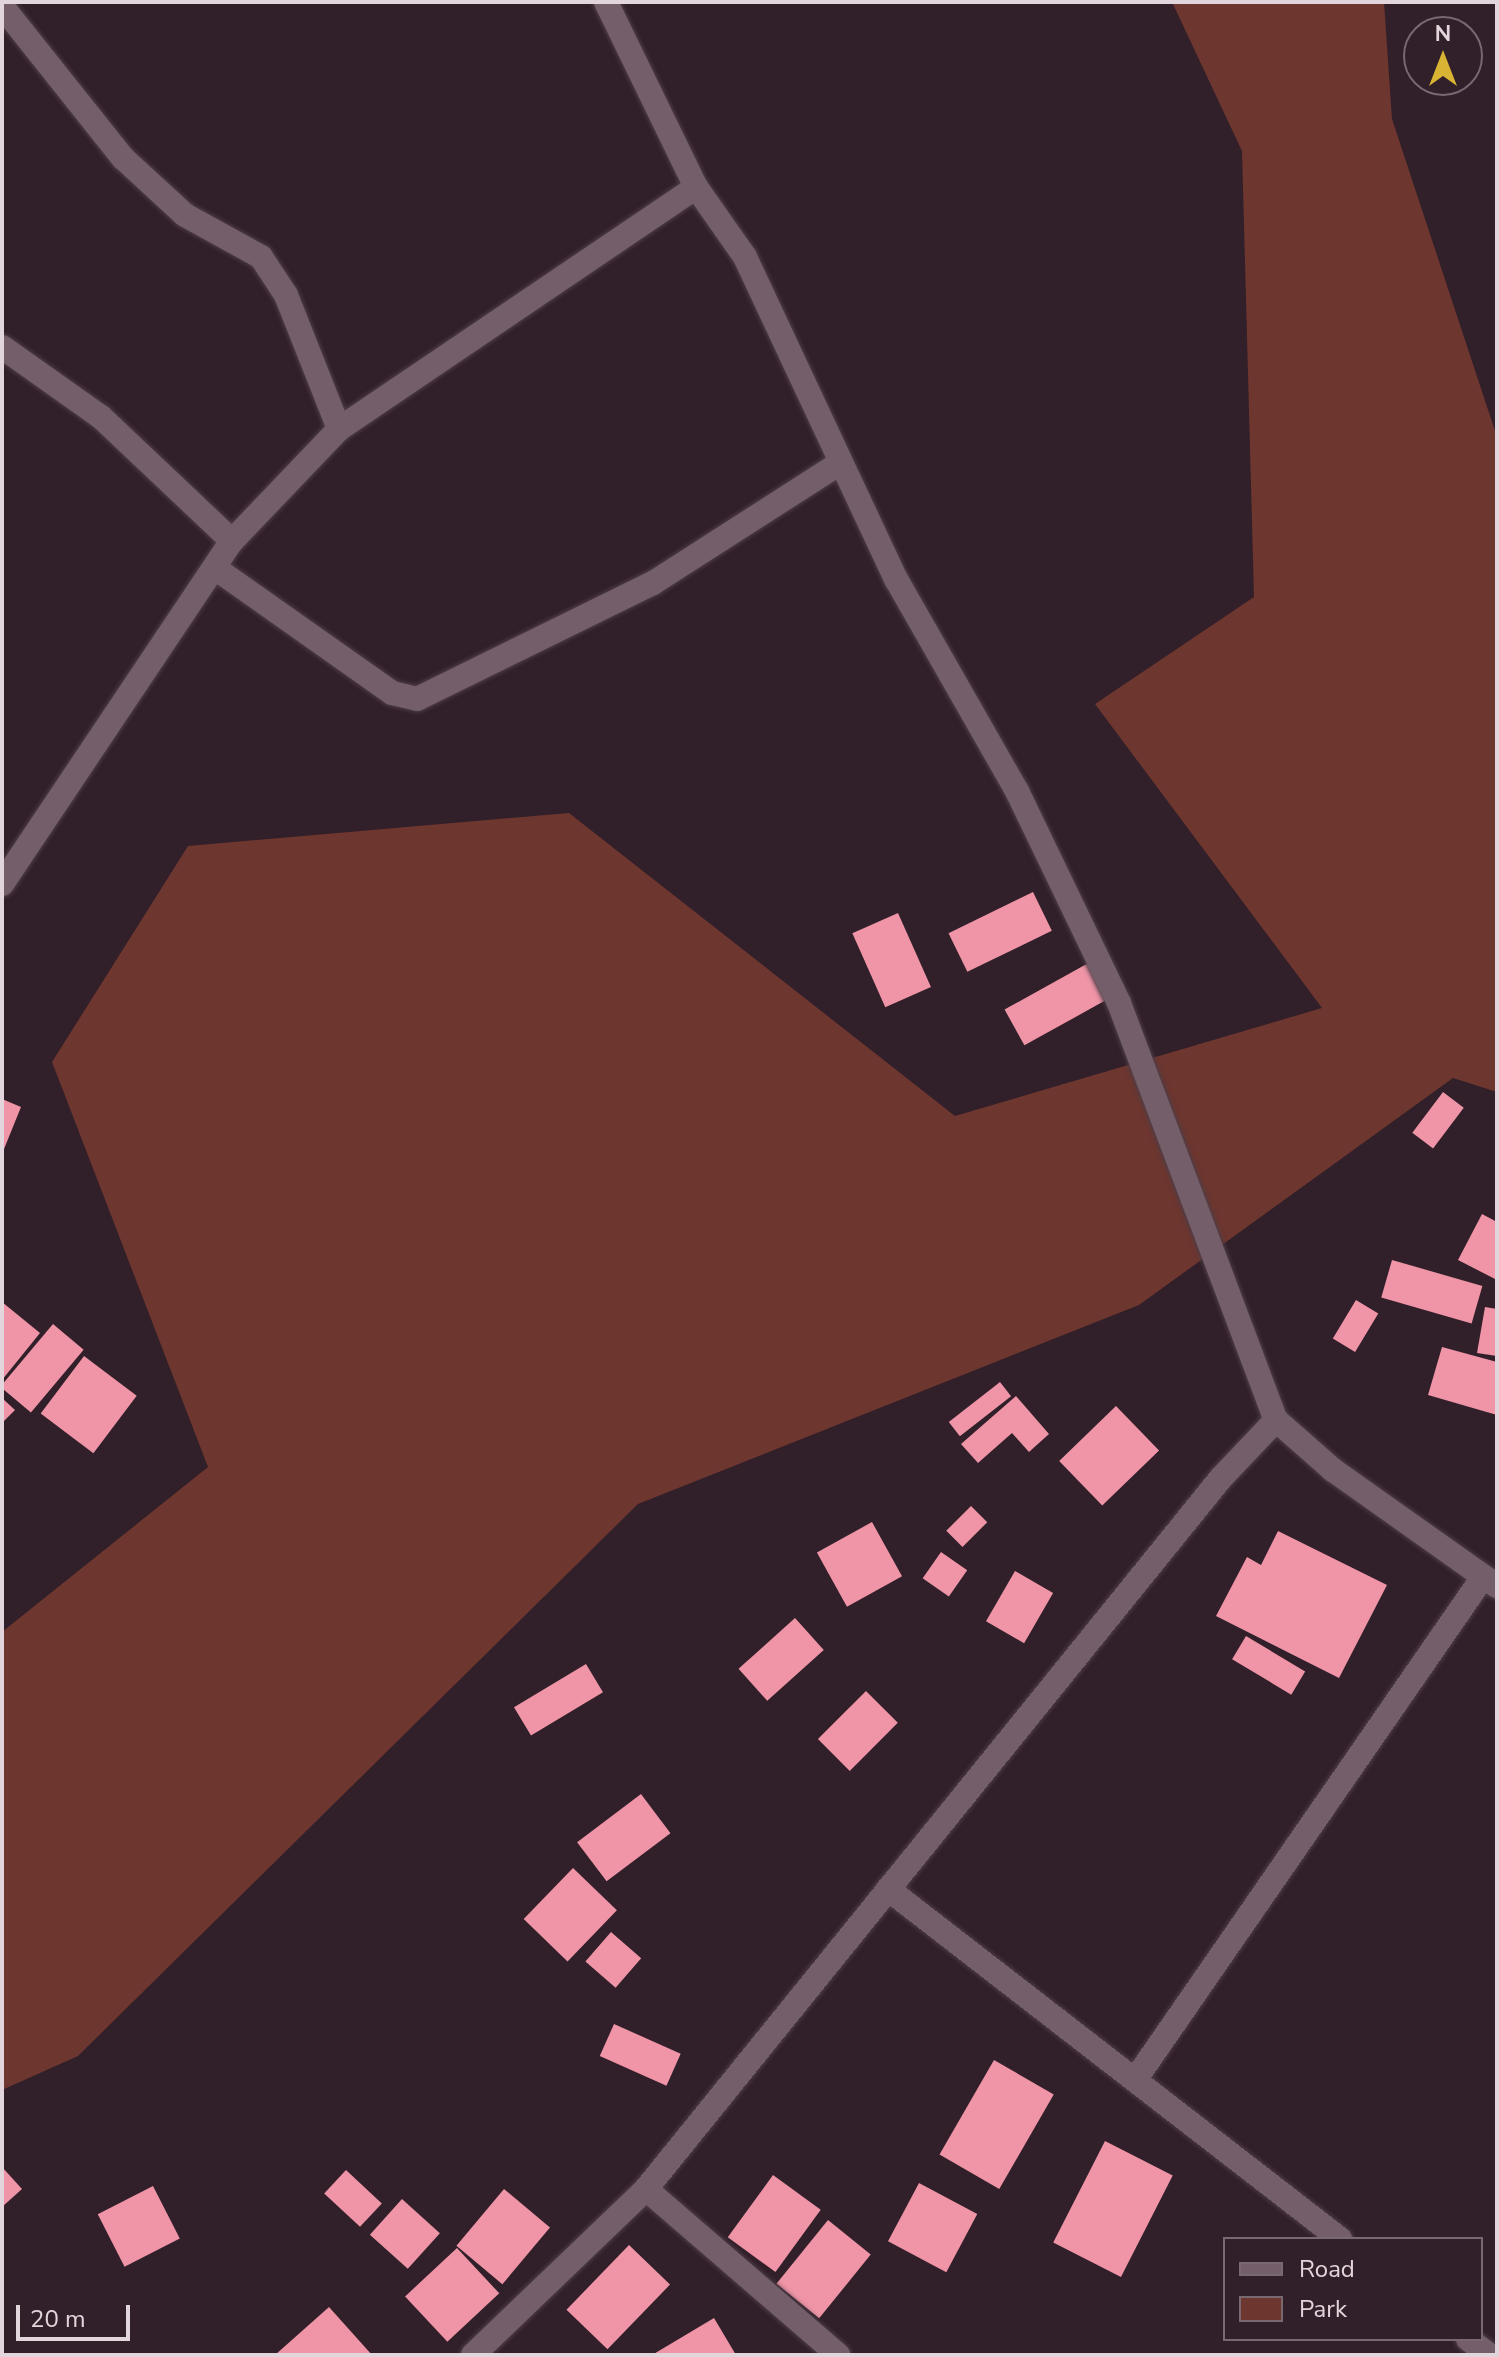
<!DOCTYPE html>
<html>
<head>
<meta charset="utf-8">
<style>
  body { margin:0 }
  #map { position:relative; width:1499px; height:2357px; overflow:hidden; background:#311f29; font-family:"Nunito Sans",sans-serif }
  div>[style] { position:absolute }
  [style*='--x'] { left:calc(var(--x)*1px); top:calc(var(--y)*1px); width:calc(var(--w)*1px); rotate:calc(var(--a)*1deg) }
  .green>* { inset:0; background:#6d362f }
  .building>* { inset:0; background:#ef95a7; transform-origin:0 0 }
  .roads { filter:drop-shadow(0 0 2px #4d3d46) drop-shadow(0 0 2px #4d3d46) }
  .minor>* { height:24px; margin:-12px; padding:0 12px; transform-origin:12px; border-radius:12px; background:#735e69 }
  span { translate:-50% -50%; white-space:nowrap; text-align:center; line-height:1.15; -webkit-text-stroke:8px #311f29; paint-order:stroke }
  .frame { position:absolute; inset:0; border:4px solid #e2d5db; pointer-events:none }
  .legend { position:absolute; left:1223px; top:2237px; width:260px; height:104px; box-sizing:border-box; background:#311f29; border:2px solid #786870; margin:0; padding:10px 14px; list-style:none; font-size:24px; color:#e2d5db }
  .legend li { display:flex; align-items:center; gap:16px; height:40px }
  .legend b { width:40px; border:2px solid #786870 }
  .north { position:absolute; left:1403px; top:16px; width:80px; height:80px; box-sizing:border-box; background:#311f29; border:2px solid #786870; border-radius:50%; rotate:0deg; font-size:22px; font-weight:700; line-height:32px; text-align:center; color:#e2d5db }
  .north::after { content:''; display:block; margin:auto; width:28px; height:36px; background:#d9b334; clip-path:polygon(50% 0,100% 100%,50% 72%,0 100%) }
  .scale { position:absolute; left:16px; top:2305px; width:114px; height:36px; box-sizing:border-box; border:4px solid #e2d5db; border-top:0; padding-left:10px; font-size:24px; line-height:28px; white-space:nowrap; color:#e2d5db; -webkit-text-stroke:6px #311f29; paint-order:stroke }
</style>
</head>
<body>
<div id="map">
  <div class="green">
    <div style="clip-path:polygon(1172px 2px,1384px 2px,1392px 119px,1497px 437px,1497px 1092px,1453px 1078px,1139px 1305px,638px 1504px,78px 2056px,2px 2090px,2px 1632px,208px 1467px,52px 1062px,188px 846px,569px 813px,955px 1116px,1322px 1008px,1095px 704px,1254px 597px,1242px 151px)"></div>
  </div>
  <div class="building">
    <div style="left:1033px;top:892px;width:43px;height:94px;rotate:64deg"></div>
    <div style="left:898px;top:913px;width:81px;height:50px;rotate:66deg"></div>
    <div style="left:1092px;top:961px;width:41px;height:100px;rotate:61deg"></div>
    <div style="left:1443px;top:1092px;width:26px;height:51px;rotate:37deg"></div>
    <div style="clip-path:polygon(2px 1099px,21px 1107px,2px 1154px)"></div>
    <div style="clip-path:polygon(1482px 1214px,1497px 1222px,1497px 1280px,1458px 1260px)"></div>
    <div style="left:1392px;top:1260px;width:94px;height:39px;rotate:16deg"></div>
    <div style="left:1356px;top:1300px;width:26px;height:45px;rotate:31deg"></div>
    <div style="clip-path:polygon(2px 1302px,40px 1333px,2px 1380px)"></div>
    <div style="clip-path:polygon(1485px 1307px,1497px 1309px,1497px 1356px,1477px 1353px)"></div>
    <div style="left:53px;top:1324px;width:40px;height:82px;rotate:40deg"></div>
    <div style="clip-path:polygon(1442px 1347px,1497px 1362px,1497px 1415px,1428px 1395px)"></div>
    <div style="left:84px;top:1356px;width:66px;height:72px;rotate:37deg"></div>
    <div style="left:1000px;top:1382px;width:18px;height:65px;rotate:52deg"></div>
    <div style="clip-path:polygon(1016px 1396px,1049px 1434px,1029px 1452px,1012px 1433px,978px 1463px,961px 1444px)"></div>
    <div style="clip-path:polygon(2px 1398px,15px 1410px,2px 1423px)"></div>
    <div style="left:1116px;top:1406px;width:62px;height:79px;rotate:46deg"></div>
    <div style="left:971px;top:1506px;width:23px;height:35px;rotate:45deg"></div>
    <div style="left:872px;top:1522px;width:62px;height:63px;rotate:61deg"></div>
    <div style="clip-path:polygon(1278px 1531px,1387px 1585px,1339px 1678px,1216px 1616px,1247px 1557px,1261px 1565px)"></div>
    <div style="left:941px;top:1552px;width:32px;height:32px;rotate:35deg"></div>
    <div style="left:1015px;top:1571px;width:44px;height:58px;rotate:30deg"></div>
    <div style="left:795px;top:1618px;width:43px;height:76px;rotate:48deg"></div>
    <div style="left:1246px;top:1636px;width:69px;height:27px;rotate:31deg"></div>
    <div style="left:586px;top:1664px;width:33px;height:84px;rotate:59deg"></div>
    <div style="left:866px;top:1691px;width:45px;height:68px;rotate:45deg"></div>
    <div style="left:641px;top:1794px;width:49px;height:80px;rotate:53deg"></div>
    <div style="left:573px;top:1868px;width:61px;height:71px;rotate:44deg"></div>
    <div style="left:611px;top:1932px;width:40px;height:39px;rotate:41deg"></div>
    <div style="left:614px;top:2024px;width:73px;height:35px;rotate:24deg"></div>
    <div style="left:994px;top:2060px;width:69px;height:109px;rotate:30deg"></div>
    <div style="left:1105px;top:2141px;width:76px;height:114px;rotate:27deg"></div>
    <div style="clip-path:polygon(2px 2167px,22px 2189px,2px 2207px)"></div>
    <div style="left:346px;top:2170px;width:49px;height:32px;rotate:43deg"></div>
    <div style="left:773px;top:2175px;width:59px;height:77px;rotate:36deg"></div>
    <div style="left:919px;top:2183px;width:66px;height:66px;rotate:28deg"></div>
    <div style="left:153px;top:2186px;width:59px;height:62px;rotate:63deg"></div>
    <div style="left:504px;top:2189px;width:60px;height:74px;rotate:40deg"></div>
    <div style="left:402px;top:2199px;width:51px;height:48px;rotate:42deg"></div>
    <div style="left:828px;top:2220px;width:55px;height:82px;rotate:39deg"></div>
    <div style="left:629px;top:2245px;width:57px;height:90px;rotate:44deg"></div>
    <div style="left:457px;top:2248px;width:62px;height:71px;rotate:47deg"></div>
    <div style="clip-path:polygon(329px 2307px,372px 2355px,275px 2355px)"></div>
    <div style="clip-path:polygon(714px 2318px,736px 2355px,652px 2355px)"></div>
  </div>
  <div class="roads">
    <div class="minor">
      <div style="--x:606;--y:2;--w:206;--a:64.1"></div>
      <div style="--x:696;--y:187;--w:85;--a:55"></div>
      <div style="--x:745;--y:257;--w:356;--a:64.9"></div>
      <div style="--x:896;--y:579;--w:244;--a:60.3"></div>
      <div style="--x:1017;--y:791;--w:235;--a:64.3"></div>
      <div style="--x:1119;--y:1003;--w:446;--a:69.4"></div>
      <div style="--x:1276;--y:1420;--w:76;--a:41.3"></div>
      <div style="--x:1333;--y:1470;--w:201;--a:35.3"></div>
      <div style="--x:2;--y:6;--w:194;--a:51.5"></div>
      <div style="--x:123;--y:158;--w:84;--a:42.6"></div>
      <div style="--x:185;--y:215;--w:87;--a:28.9"></div>
      <div style="--x:261;--y:257;--w:45;--a:56.7"></div>
      <div style="--x:286;--y:295;--w:144;--a:68.4"></div>
      <div style="--x:2;--y:347;--w:121;--a:35.3"></div>
      <div style="--x:101;--y:417;--w:180;--a:43.4"></div>
      <div style="--x:215;--y:568;--w:217;--a:35.2"></div>
      <div style="--x:392;--y:693;--w:26;--a:13"></div>
      <div style="--x:417;--y:699;--w:263;--a:-26.2"></div>
      <div style="--x:653;--y:583;--w:222;--a:-32.7"></div>
      <div style="--x:2;--y:884;--w:413;--a:-56.2"></div>
      <div style="--x:232;--y:541;--w:155;--a:-46.3"></div>
      <div style="--x:339;--y:429;--w:431;--a:-34.1"></div>
      <div style="--x:888;--y:1889;--w:572;--a:37.75"></div>
      <div style="--x:1135;--y:2080;--w:612;--a:-55.32"></div>
      <div style="--x:646;--y:2189;--w:254;--a:40.8"></div>
      <div style="--x:1468;--y:2339;--w:26;--a:37"></div>
      <div style="--x:473;--y:2355;--w:240;--a:-43.8"></div>
      <div style="--x:646;--y:2189;--w:914;--a:-51.04"></div>
      <div style="--x:1221;--y:1478;--w:80;--a:-46.5"></div>
    </div>
  </div>
  <div class="frame"></div>
  <ul class="legend">
  <li><b style="height:10px;background:#735e69"></b>Road</li>
  <li><b style="height:22px;background:#6d362f"></b>Park</li>
  </ul>
  <div class="north">N</div>
  <div class="scale">20 m</div>
</div>
</body>
</html>
